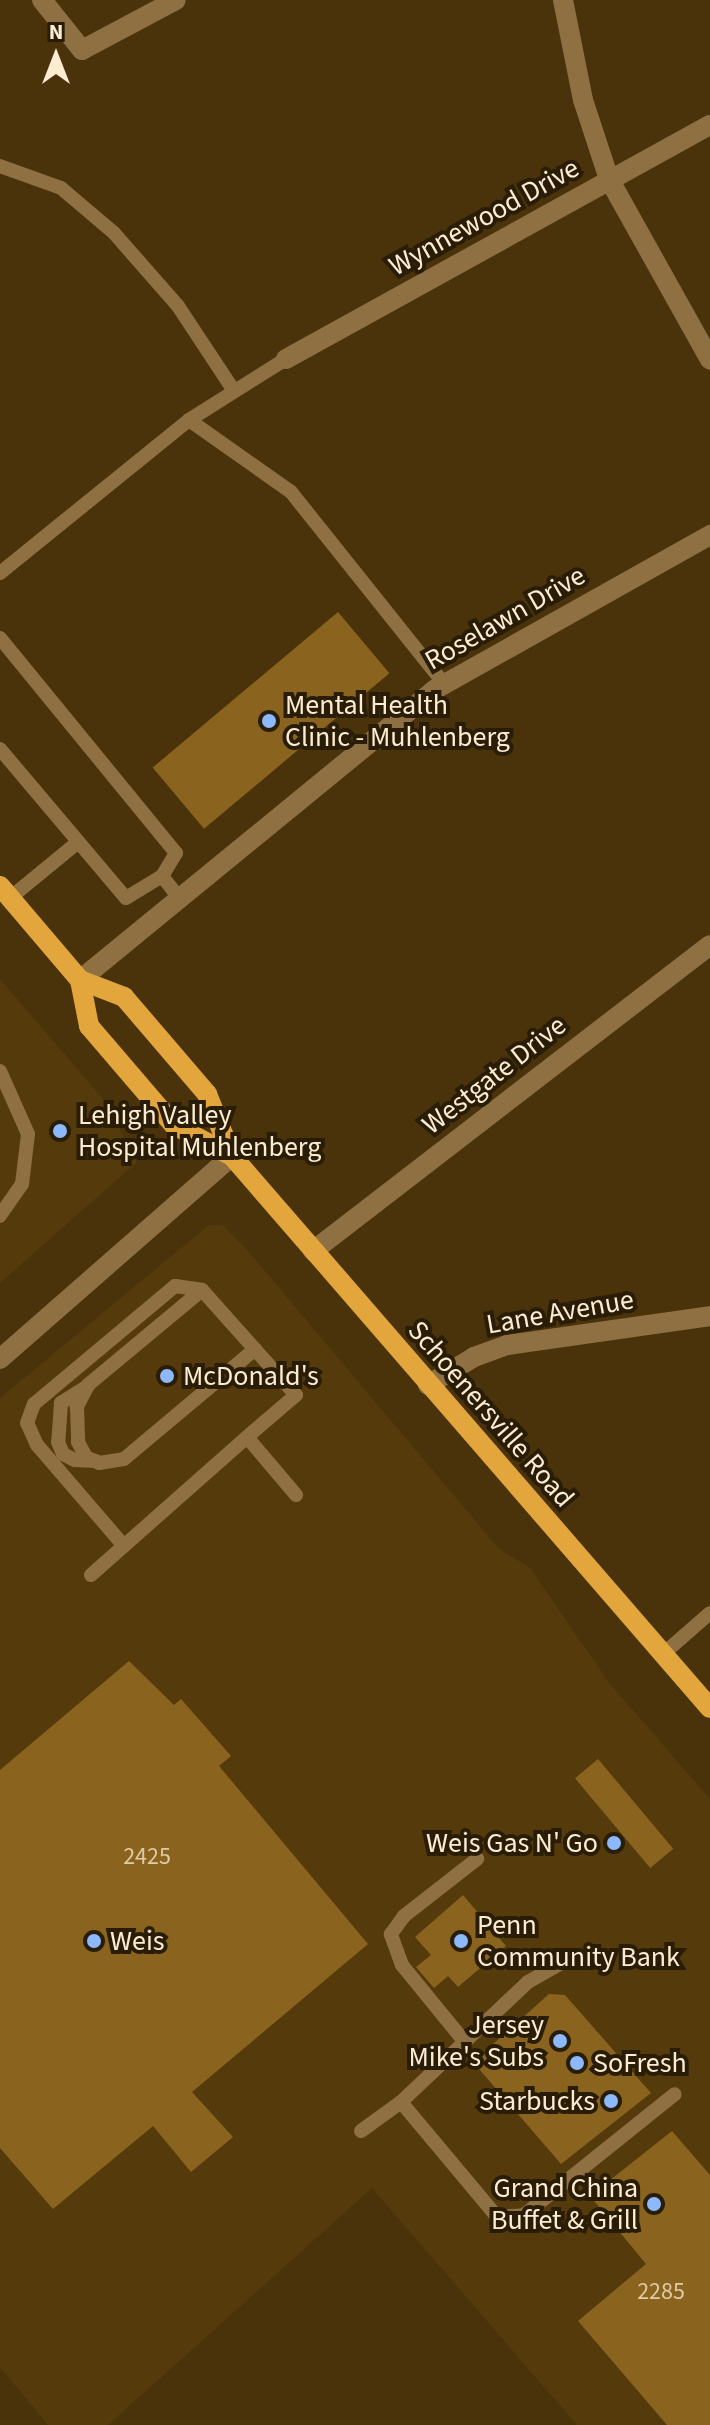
<!DOCTYPE html>
<html>
<head>
<meta charset="utf-8">
<style>
  body { margin:0 }
  #map { position:relative; width:710px; height:2425px; overflow:hidden; background:#4a330b; font-family:"Source Sans 3",sans-serif }
  div>[style] { position:absolute }
  [style*='--x'] { left:calc(var(--x)*1px); top:calc(var(--y)*1px); width:calc(var(--w)*1px); rotate:calc(var(--a)*1deg) }
  .built>* { inset:0; background:#553b0c }
  .building>* { inset:0; background:#8a631e; transform-origin:0 0 }
  .lane>* { height:14px; margin:-7px; padding:0 7px; transform-origin:7px; border-radius:7px; background:#8e7043 }
  .street>* { height:20px; margin:-10px; padding:0 10px; transform-origin:10px; border-radius:10px; background:#8e7043 }
  .primary>* { height:20px; margin:-10px; padding:0 10px; transform-origin:10px; border-radius:10px; background:#e3a63d }
  .dots>* { width:22px; height:22px; translate:-50% -50%; box-sizing:border-box; border:4px solid #291d07; border-radius:50% }
  span { translate:-50% -50%; white-space:nowrap; text-align:center; line-height:1.15; -webkit-text-stroke:8px #291d07; paint-order:stroke }
  .number-label { font-size:24px; color:#e1caa5 }
  .number-label span { -webkit-text-stroke-width:0 }
  .street-label { font-size:28px; color:#feecd2 }
  .poi-label { font-size:28px; color:#feecd2 }
  .left { translate:0 -50%; text-align:left }
  .right { translate:-100% -50%; text-align:right }
  .north { position:absolute; left:16px; top:16px; width:80px; height:80px; -webkit-text-stroke:6px #291d07; paint-order:stroke; rotate:0deg; font-size:22px; font-weight:700; line-height:32px; text-align:center; color:#feecd2 }
  .north::after { content:''; display:block; margin:auto; width:28px; height:36px; background:#feecd2; clip-path:polygon(50% 0,100% 100%,50% 72%,0 100%) }
</style>
</head>
<body>
<div id="map">
  <div class="built">
    <div style="clip-path:polygon(0 979px,104px 1100px,137px 1162px,0 1283px)"></div>
    <div style="clip-path:polygon(209px 1225px,222px 1225px,248px 1251px,499px 1549px,530px 1568px,610px 1684px,710px 1799px,710px 2425px,577px 2425px,372px 2188px,108px 2425px,48px 2425px,0 2367px,0 1398px)"></div>
  </div>
  <div class="building">
    <div style="left:338px;top:612px;width:80px;height:242px;rotate:50deg"></div>
    <div style="clip-path:polygon(129px 1661px,174px 1705px,181px 1699px,231px 1756px,219px 1766px,368px 1944px,192px 2092px,233px 2137px,191px 2172px,153px 2126px,53px 2209px,0 2148px,0 1770px)"></div>
    <div style="left:598px;top:1759px;width:117px;height:30px;rotate:50deg"></div>
    <div style="clip-path:polygon(463px 1895px,506px 1946px,458px 1987px,448px 1976px,434px 1988px,416px 1967px,431px 1955px,415px 1937px)"></div>
    <div style="clip-path:polygon(549px 1994px,565px 1995px,651px 2093px,561px 2164px,473px 2062px)"></div>
    <div style="clip-path:polygon(672px 2131px,710px 2175px,710px 2425px,667px 2425px,578px 2321px,646px 2264px,590px 2196px)"></div>
  </div>
  <div class="lane">
    <div style="--x:0;--y:166;--w:65;--a:19.8"></div>
    <div style="--x:61;--y:188;--w:70;--a:40.3"></div>
    <div style="--x:114;--y:233;--w:97;--a:48.8"></div>
    <div style="--x:178;--y:306;--w:102;--a:56.6"></div>
    <div style="--x:189;--y:420;--w:125;--a:35.2"></div>
    <div style="--x:291;--y:492;--w:246;--a:51.4"></div>
    <div style="--x:0;--y:573;--w:243;--a:-39"></div>
    <div style="--x:189;--y:420;--w:115;--a:-32.2"></div>
    <div style="--x:0;--y:638;--w:278;--a:50.7"></div>
    <div style="--x:176;--y:853;--w:27;--a:121"></div>
    <div style="--x:162;--y:876;--w:31;--a:52"></div>
    <div style="--x:0;--y:749;--w:195;--a:49.8"></div>
    <div style="--x:126;--y:898;--w:42;--a:-31.4"></div>
    <div style="--x:10;--y:898;--w:87;--a:-39.4"></div>
    <div style="--x:0;--y:1071;--w:69;--a:66"></div>
    <div style="--x:28;--y:1134;--w:50;--a:96.8"></div>
    <div style="--x:22;--y:1184;--w:39;--a:125"></div>
    <div style="--x:202;--y:1290;--w:148;--a:140.2"></div>
    <div style="--x:88;--y:1385;--w:25;--a:117"></div>
    <div style="--x:77;--y:1407;--w:35;--a:88"></div>
    <div style="--x:78;--y:1442;--w:17;--a:62"></div>
    <div style="--x:86;--y:1457;--w:14;--a:25"></div>
    <div style="--x:99;--y:1463;--w:25;--a:-9"></div>
    <div style="--x:124;--y:1459;--w:171;--a:-40"></div>
    <div style="--x:88;--y:1386;--w:32;--a:148"></div>
    <div style="--x:61;--y:1403;--w:39;--a:94"></div>
    <div style="--x:58;--y:1442;--w:13;--a:67"></div>
    <div style="--x:63;--y:1454;--w:13;--a:27"></div>
    <div style="--x:75;--y:1460;--w:21;--a:3"></div>
    <div style="--x:124;--y:1546;--w:133;--a:-130.7"></div>
    <div style="--x:37;--y:1445;--w:24;--a:-114"></div>
    <div style="--x:27;--y:1423;--w:20;--a:-70"></div>
    <div style="--x:34;--y:1404;--w:184;--a:-39.9"></div>
    <div style="--x:175;--y:1286;--w:27;--a:8"></div>
    <div style="--x:202;--y:1290;--w:141;--a:48.2"></div>
    <div style="--x:296;--y:1395;--w:65;--a:139.4"></div>
    <div style="--x:91;--y:1575;--w:208;--a:-41.5"></div>
    <div style="--x:247;--y:1437;--w:76;--a:49.8"></div>
    <div style="--x:663;--y:1654;--w:62;--a:-41.1"></div>
    <div style="--x:464;--y:2041;--w:98;--a:-129.2"></div>
    <div style="--x:402;--y:1965;--w:33;--a:-110"></div>
    <div style="--x:391;--y:1934;--w:22;--a:-54"></div>
    <div style="--x:404;--y:1916;--w:93;--a:-38"></div>
    <div style="--x:401;--y:2102;--w:150;--a:50.1"></div>
    <div style="--x:497;--y:2217;--w:27;--a:-4"></div>
    <div style="--x:524;--y:2215;--w:193;--a:-38.7"></div>
    <div style="--x:361;--y:2131;--w:49;--a:-35.9"></div>
    <div style="--x:401;--y:2102;--w:175;--a:-43.4"></div>
    <div style="--x:528;--y:1982;--w:40;--a:-29.7"></div>
  </div>
  <div class="street">
    <div style="--x:42;--y:0;--w:64;--a:51.3"></div>
    <div style="--x:82;--y:50;--w:106;--a:-28"></div>
    <div style="--x:563;--y:0;--w:102;--a:78.7"></div>
    <div style="--x:583;--y:100;--w:83;--a:71.8"></div>
    <div style="--x:609;--y:179;--w:207;--a:60.8"></div>
    <div style="--x:286;--y:359;--w:484;--a:-28.9"></div>
    <div style="--x:80;--y:980;--w:458;--a:-39.3"></div>
    <div style="--x:434;--y:690;--w:317;--a:-29.3"></div>
    <div style="--x:313;--y:1251;--w:501;--a:-37.62"></div>
    <div style="--x:0;--y:1359;--w:308;--a:-41.2"></div>
    <div style="--x:428;--y:1385;--w:54;--a:-31.3"></div>
    <div style="--x:474;--y:1357;--w:35;--a:-20"></div>
    <div style="--x:507;--y:1345;--w:205;--a:-8.1"></div>
  </div>
  <div class="primary">
    <div style="--x:0;--y:886;--w:123;--a:49.6"></div>
    <div style="--x:80;--y:980;--w:47;--a:21.1"></div>
    <div style="--x:124;--y:997;--w:128;--a:49.4"></div>
    <div style="--x:207;--y:1094;--w:67;--a:68"></div>
    <div style="--x:232;--y:1156;--w:730;--a:49.11"></div>
    <div style="--x:80;--y:980;--w:47;--a:78.9"></div>
    <div style="--x:89;--y:1026;--w:130;--a:49.4"></div>
    <div style="--x:174;--y:1125;--w:66;--a:28.1"></div>
  </div>
  <div class="dots">
    <div style="left:269px;top:721px;background:#8bb9fc"></div>
    <div style="left:60px;top:1131px;background:#8bb9fc"></div>
    <div style="left:167px;top:1376px;background:#8bb9fc"></div>
    <div style="left:614px;top:1843px;background:#8bb9fc"></div>
    <div style="left:94px;top:1941px;background:#8bb9fc"></div>
    <div style="left:461px;top:1941px;background:#8bb9fc"></div>
    <div style="left:560px;top:2041px;background:#8bb9fc"></div>
    <div style="left:577px;top:2063px;background:#8bb9fc"></div>
    <div style="left:611px;top:2101px;background:#8bb9fc"></div>
    <div style="left:654px;top:2204px;background:#8bb9fc"></div>
  </div>
  <div class="number-label">
    <span style="left:147px;top:1857px">2425</span>
    <span style="left:661px;top:2292px">2285</span>
  </div>
  <div class="street-label">
    <span style="left:484px;top:217px;rotate:-29deg">Wynnewood Drive</span>
    <span style="left:505px;top:618px;rotate:-30deg">Roselawn Drive</span>
    <span style="left:494px;top:1075px;rotate:-38deg">Westgate Drive</span>
    <span style="left:560px;top:1312px;rotate:-10deg">Lane Avenue</span>
    <span style="left:491px;top:1414px;rotate:49deg">Schoenersville Road</span>
  </div>
  <div class="poi-label">
    <span class="left" style="left:285px;top:721px">Mental Health<br>Clinic - Muhlenberg</span>
    <span class="left" style="left:78px;top:1131px">Lehigh Valley<br>Hospital Muhlenberg</span>
    <span class="left" style="left:183px;top:1376px">McDonald's</span>
    <span class="right" style="left:598px;top:1843px">Weis Gas N' Go</span>
    <span class="left" style="left:477px;top:1941px">Penn<br>Community Bank</span>
    <span class="left" style="left:110px;top:1941px">Weis</span>
    <span class="right" style="left:544px;top:2041px">Jersey<br>Mike's Subs</span>
    <span class="left" style="left:593px;top:2063px">SoFresh</span>
    <span class="right" style="left:595px;top:2101px">Starbucks</span>
    <span class="right" style="left:638px;top:2204px">Grand China<br>Buffet &amp; Grill</span>
  </div>
  <div class="north">N</div>
</div>
</body>
</html>
